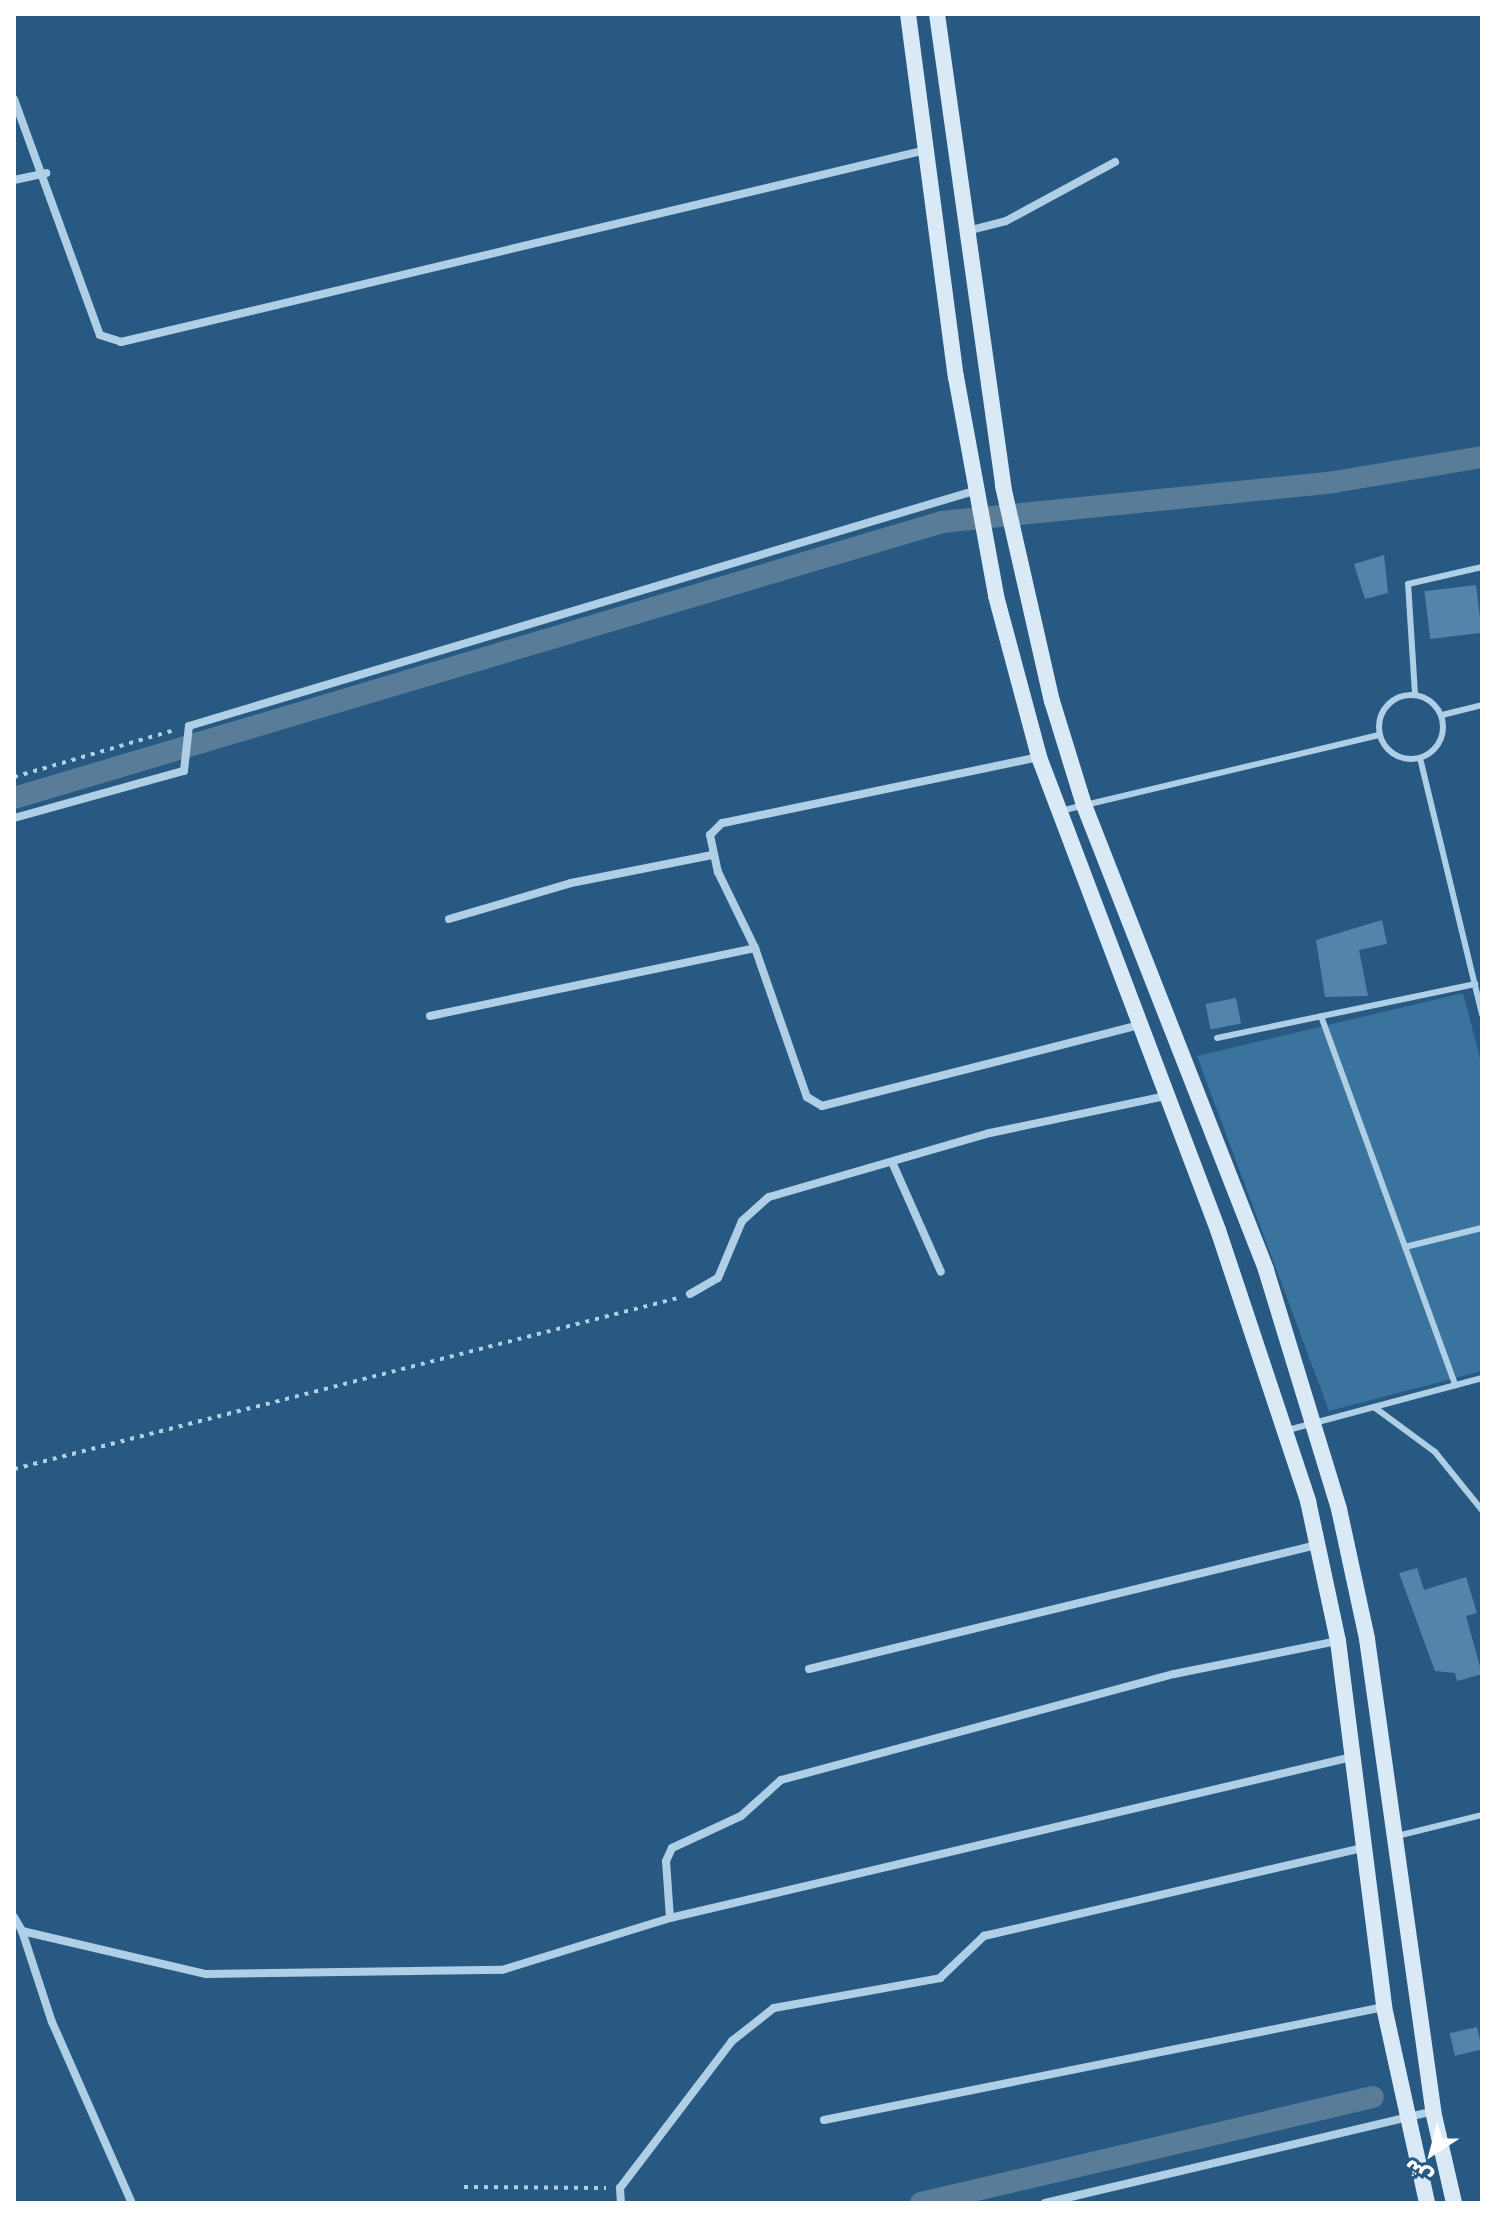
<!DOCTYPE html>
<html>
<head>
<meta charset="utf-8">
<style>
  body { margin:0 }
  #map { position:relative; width:1496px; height:2217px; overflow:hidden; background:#275982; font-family:"DejaVu Sans",Vazirmatn,sans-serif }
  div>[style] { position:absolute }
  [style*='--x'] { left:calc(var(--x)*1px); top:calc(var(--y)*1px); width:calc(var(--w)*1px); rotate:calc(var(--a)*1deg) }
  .green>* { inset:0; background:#3b739f }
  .canal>* { height:22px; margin:-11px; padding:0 11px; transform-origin:11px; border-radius:11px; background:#597d99 }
  .building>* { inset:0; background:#5385ac; transform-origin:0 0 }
  .path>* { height:4px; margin-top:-2px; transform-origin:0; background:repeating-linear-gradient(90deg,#afcfe7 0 4px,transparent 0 10px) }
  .lane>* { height:6px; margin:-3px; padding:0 3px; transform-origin:3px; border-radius:3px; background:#afcfe7 }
  .lane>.ring { margin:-3px; padding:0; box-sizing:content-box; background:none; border:6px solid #afcfe7; border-radius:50% }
  .street>* { height:8px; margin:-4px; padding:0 4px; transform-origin:4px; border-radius:4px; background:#afcfe7 }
  .secondary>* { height:16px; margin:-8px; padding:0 8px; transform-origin:8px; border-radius:8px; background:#d9e9f6 }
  span { translate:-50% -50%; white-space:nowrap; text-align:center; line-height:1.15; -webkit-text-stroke:7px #275982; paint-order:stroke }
  .frame { position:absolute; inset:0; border:16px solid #fff; pointer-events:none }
  .north { position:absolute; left:1392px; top:2113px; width:80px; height:80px; -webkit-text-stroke:6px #275982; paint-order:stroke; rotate:216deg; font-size:22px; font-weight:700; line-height:32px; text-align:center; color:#fff }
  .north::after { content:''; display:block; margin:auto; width:28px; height:36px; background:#fff; clip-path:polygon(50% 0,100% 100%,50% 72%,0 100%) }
</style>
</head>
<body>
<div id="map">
  <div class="green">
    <div style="clip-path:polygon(1463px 993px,1482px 1066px,1482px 1371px,1329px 1411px,1197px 1056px)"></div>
  </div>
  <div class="canal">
    <div style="--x:14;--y:798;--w:968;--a:-16.56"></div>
    <div style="--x:942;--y:522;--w:394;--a:-5.8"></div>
    <div style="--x:1334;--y:482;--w:150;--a:-9.6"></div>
    <div style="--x:921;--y:2203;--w:464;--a:-13.2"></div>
  </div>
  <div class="building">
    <div style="clip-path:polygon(1384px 555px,1388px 593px,1365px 599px,1354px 564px)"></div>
    <div style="left:1476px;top:585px;width:48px;height:52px;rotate:83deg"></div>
    <div style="clip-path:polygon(1382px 920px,1387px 944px,1359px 950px,1368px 996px,1325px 997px,1316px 940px)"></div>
    <div style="left:1236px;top:998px;width:26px;height:31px;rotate:79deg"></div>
    <div style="clip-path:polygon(1417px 1568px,1424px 1590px,1466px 1577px,1477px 1613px,1466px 1616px,1482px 1674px,1457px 1681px,1455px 1673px,1435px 1671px,1399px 1573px)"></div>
    <div style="left:1477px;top:2027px;width:23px;height:28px;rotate:77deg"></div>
  </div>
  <div class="path">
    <div style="--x:14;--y:777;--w:168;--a:-16.3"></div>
    <div style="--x:14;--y:1469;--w:686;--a:-14.44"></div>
    <div style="--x:464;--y:2187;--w:142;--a:0.4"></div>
  </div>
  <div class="lane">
    <div style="--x:1415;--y:694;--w:110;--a:-93.6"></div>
    <div style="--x:1408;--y:584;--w:76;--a:-12.9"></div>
    <div class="ring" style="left:1379px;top:695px;width:58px;height:58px"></div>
    <div style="--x:1442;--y:715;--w:41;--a:-14"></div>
    <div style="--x:1420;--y:758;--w:264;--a:76.4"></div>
    <div style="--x:1060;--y:811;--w:329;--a:-13.4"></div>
    <div style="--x:1321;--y:1016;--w:393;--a:70"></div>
    <div style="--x:1217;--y:1038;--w:264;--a:-11.8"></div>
    <div style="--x:1405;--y:1247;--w:79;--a:-13.9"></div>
    <div style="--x:1374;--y:1407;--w:76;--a:36.4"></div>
    <div style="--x:1435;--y:1452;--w:75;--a:51"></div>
    <div style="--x:1288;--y:1430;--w:201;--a:-15"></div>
    <div style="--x:1397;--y:1836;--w:88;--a:-13.9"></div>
  </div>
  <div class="street">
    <div style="--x:14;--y:99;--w:251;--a:70"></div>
    <div style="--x:100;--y:335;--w:22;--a:18"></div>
    <div style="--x:121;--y:342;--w:828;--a:-13.41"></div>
    <div style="--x:14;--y:180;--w:33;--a:-12"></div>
    <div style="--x:967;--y:231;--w:40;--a:-14.4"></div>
    <div style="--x:1006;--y:221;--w:124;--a:-28.4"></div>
    <div style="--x:1039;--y:757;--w:324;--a:168.2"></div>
    <div style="--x:722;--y:823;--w:17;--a:135"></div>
    <div style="--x:710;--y:835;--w:38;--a:78"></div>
    <div style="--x:718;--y:872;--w:85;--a:64"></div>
    <div style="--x:755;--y:948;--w:158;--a:70.8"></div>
    <div style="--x:807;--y:1097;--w:17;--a:31"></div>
    <div style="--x:822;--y:1106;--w:327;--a:-14.3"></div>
    <div style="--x:14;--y:818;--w:176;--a:-15.5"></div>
    <div style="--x:184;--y:771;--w:45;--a:-83.7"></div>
    <div style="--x:189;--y:726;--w:819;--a:-16.67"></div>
    <div style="--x:449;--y:919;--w:127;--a:-16.4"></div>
    <div style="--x:571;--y:883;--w:144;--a:-11.2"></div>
    <div style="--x:430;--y:1016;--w:332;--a:-11.8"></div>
    <div style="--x:892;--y:1162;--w:120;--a:66"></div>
    <div style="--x:690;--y:1294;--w:32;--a:-30"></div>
    <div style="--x:718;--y:1278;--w:62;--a:-67.2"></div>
    <div style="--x:742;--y:1221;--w:36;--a:-42"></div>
    <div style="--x:769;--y:1197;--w:230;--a:-16.2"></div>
    <div style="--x:990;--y:1133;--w:179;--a:-11.9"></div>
    <div style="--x:809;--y:1669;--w:523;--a:-13.72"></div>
    <div style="--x:14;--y:1917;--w:16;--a:60"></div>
    <div style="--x:22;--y:1931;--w:189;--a:13.2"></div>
    <div style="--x:206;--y:1974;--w:296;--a:-0.8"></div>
    <div style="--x:502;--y:1970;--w:176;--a:-17.2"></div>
    <div style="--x:670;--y:1918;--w:701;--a:-13.28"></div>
    <div style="--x:670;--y:1918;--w:57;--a:-94"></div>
    <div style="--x:666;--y:1861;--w:14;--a:-65"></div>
    <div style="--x:672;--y:1848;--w:76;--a:-24.9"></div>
    <div style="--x:741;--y:1816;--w:54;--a:-42"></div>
    <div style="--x:781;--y:1780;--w:407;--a:-15.1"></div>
    <div style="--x:1174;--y:1674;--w:166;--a:-11.4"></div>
    <div style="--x:22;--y:1931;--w:96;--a:71.8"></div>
    <div style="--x:52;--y:2022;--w:198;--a:66.2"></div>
    <div style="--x:824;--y:2120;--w:571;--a:-11.41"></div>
    <div style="--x:621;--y:2203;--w:15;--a:-94"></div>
    <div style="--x:620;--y:2188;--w:185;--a:-52.7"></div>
    <div style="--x:732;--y:2041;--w:53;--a:-38.2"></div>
    <div style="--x:774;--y:2008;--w:169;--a:-10.2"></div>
    <div style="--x:940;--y:1978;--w:61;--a:-43.7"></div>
    <div style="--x:984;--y:1936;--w:389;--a:-13.1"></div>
    <div style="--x:1045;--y:2203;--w:399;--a:-13.3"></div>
  </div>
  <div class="secondary">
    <div style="--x:908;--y:14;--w:366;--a:82.5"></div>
    <div style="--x:956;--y:377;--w:223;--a:79.6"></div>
    <div style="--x:996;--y:596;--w:167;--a:75"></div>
    <div style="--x:1039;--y:757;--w:506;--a:69.27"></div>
    <div style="--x:1218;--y:1230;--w:286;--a:71.6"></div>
    <div style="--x:1308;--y:1501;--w:143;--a:77.9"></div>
    <div style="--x:1338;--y:1641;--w:369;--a:82.8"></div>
    <div style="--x:1384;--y:2007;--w:201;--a:77.6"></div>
    <div style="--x:937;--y:14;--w:477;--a:82"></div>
    <div style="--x:1003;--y:486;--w:221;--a:77.2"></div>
    <div style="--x:1052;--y:701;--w:109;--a:72.9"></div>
    <div style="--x:1084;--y:805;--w:499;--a:68.6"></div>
    <div style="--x:1266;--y:1270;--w:250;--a:73"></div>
    <div style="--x:1339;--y:1509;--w:133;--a:77.8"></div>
    <div style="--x:1367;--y:1639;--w:477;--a:82"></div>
    <div style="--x:1433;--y:2111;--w:94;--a:77.1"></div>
  </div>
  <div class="frame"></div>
  <div class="north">ش</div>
</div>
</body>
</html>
